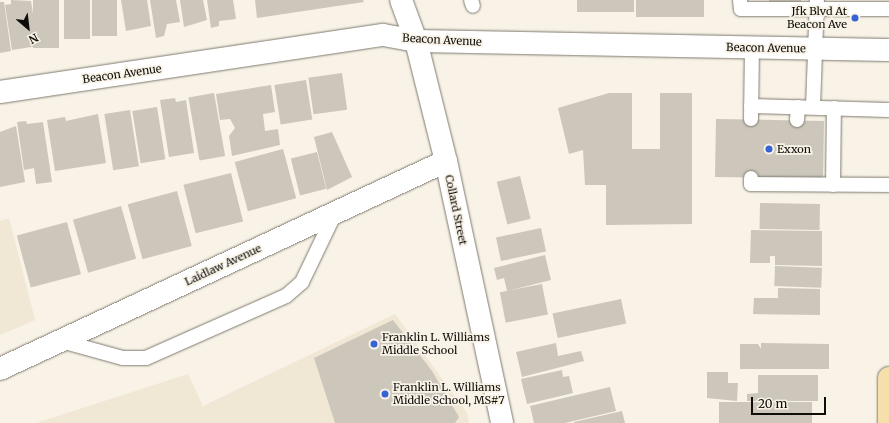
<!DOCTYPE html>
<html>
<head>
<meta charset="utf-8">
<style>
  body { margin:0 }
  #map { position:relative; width:889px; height:423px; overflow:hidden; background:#f8f2e7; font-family:Merriweather,serif }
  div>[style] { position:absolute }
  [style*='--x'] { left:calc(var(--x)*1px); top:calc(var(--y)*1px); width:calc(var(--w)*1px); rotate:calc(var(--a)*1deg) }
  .built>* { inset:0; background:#f1e7d5 }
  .building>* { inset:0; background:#ccc6bb; transform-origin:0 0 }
  .roads { filter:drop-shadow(0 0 1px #7f7a6f) drop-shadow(0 0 1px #7f7a6f) }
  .service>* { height:14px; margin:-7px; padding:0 7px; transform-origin:7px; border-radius:7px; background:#fff }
  .minor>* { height:22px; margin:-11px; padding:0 11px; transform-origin:11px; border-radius:11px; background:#fff }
  .primary>* { height:22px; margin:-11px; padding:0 11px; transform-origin:11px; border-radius:11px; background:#f7dfab }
  .dots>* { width:11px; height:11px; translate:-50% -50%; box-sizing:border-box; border:2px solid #f8f2e7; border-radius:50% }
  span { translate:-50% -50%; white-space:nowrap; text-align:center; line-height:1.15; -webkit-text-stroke:3.5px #f8f2e7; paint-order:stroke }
  .poi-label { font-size:11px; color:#0f0d09 }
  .right { translate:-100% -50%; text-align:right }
  .left { translate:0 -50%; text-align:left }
  .street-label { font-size:11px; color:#0f0d09 }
  .north { position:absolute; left:8px; top:8px; width:40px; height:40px; -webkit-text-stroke:3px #f8f2e7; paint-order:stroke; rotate:152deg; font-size:11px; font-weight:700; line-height:16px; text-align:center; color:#0f0d09 }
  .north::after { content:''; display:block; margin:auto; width:14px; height:18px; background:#0f0d09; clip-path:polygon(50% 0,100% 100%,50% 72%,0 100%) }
  .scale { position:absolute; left:751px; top:397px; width:75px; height:18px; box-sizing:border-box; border:2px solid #0f0d09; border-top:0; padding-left:5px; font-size:12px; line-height:14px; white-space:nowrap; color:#0f0d09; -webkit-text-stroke:3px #f8f2e7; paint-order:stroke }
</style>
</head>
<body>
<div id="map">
  <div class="built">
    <div style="clip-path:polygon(9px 218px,35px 320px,0 335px,0 221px)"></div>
    <div style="clip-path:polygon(395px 314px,467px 413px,469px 423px,36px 423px,188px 374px,203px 406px)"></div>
  </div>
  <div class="building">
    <div style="clip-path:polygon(11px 0,31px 1px,38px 46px,12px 50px,5px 5px,11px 4px)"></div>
    <div style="left:33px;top:0;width:26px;height:48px"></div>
    <div style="left:64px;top:0;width:26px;height:39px"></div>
    <div style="left:92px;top:0;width:25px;height:36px"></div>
    <div style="clip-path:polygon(121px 0,147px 0,151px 26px,126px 31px)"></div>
    <div style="clip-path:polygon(150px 0,176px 0,180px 22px,167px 24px,164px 36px,156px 38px)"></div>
    <div style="clip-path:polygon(180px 0,203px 0,207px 20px,184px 27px)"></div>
    <div style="clip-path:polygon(207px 0,233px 0,236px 19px,219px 21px,219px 26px,211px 28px)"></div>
    <div style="clip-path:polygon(255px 0,363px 0,364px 2px,257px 18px)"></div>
    <div style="left:577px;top:0;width:57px;height:12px"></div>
    <div style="left:636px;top:0;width:68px;height:17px"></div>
    <div style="clip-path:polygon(769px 0,801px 0,801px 3px,769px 2px)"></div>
    <div style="clip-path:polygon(0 2px,4px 2px,11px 51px,0 53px)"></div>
    <div style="left:342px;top:73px;width:37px;height:34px;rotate:82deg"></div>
    <div style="left:306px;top:80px;width:40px;height:32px;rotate:81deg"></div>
    <div style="clip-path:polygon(271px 85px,275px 112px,263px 114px,265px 131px,278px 129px,280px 145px,232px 156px,229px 136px,235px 128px,230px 119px,220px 120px,216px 94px)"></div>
    <div style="left:214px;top:93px;width:64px;height:26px;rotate:80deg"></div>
    <div style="clip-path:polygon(609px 93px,632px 93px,632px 149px,660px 149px,660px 93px,692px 93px,692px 224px,606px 225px,606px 185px,585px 185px,583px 150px,569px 154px,558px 108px)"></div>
    <div style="clip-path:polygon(175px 98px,176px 102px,186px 100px,194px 153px,169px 157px,160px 100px)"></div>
    <div style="left:157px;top:107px;width:53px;height:25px;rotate:81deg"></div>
    <div style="left:130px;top:110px;width:57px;height:26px;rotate:81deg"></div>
    <div style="clip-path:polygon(98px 114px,106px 163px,55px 171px,47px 120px,65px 117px,66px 121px)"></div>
    <div style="left:716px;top:119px;width:108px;height:58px;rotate:1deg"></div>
    <div style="clip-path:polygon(26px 121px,27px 124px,43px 122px,52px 182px,36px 184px,34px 168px,24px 170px,17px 122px)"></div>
    <div style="clip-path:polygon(16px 126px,25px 182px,0 187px,0 132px)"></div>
    <div style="clip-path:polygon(332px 132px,352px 177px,327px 190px,314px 137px)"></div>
    <div style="left:283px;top:149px;width:51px;height:50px;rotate:75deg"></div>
    <div style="left:317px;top:152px;width:38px;height:27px;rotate:76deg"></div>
    <div style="left:231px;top:173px;width:50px;height:49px;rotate:76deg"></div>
    <div style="left:520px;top:176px;width:44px;height:24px;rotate:76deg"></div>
    <div style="left:177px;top:191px;width:57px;height:51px;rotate:75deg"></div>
    <div style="left:760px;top:203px;width:60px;height:26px;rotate:1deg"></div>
    <div style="left:121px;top:206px;width:55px;height:50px;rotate:74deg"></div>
    <div style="left:67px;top:222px;width:54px;height:52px;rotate:75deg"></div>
    <div style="left:541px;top:228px;width:24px;height:46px;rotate:78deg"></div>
    <div style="clip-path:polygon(751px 230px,822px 231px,822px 266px,775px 265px,775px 256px,770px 256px,770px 263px,750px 263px)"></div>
    <div style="clip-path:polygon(545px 255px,551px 280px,507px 291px,504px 278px,497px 280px,494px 268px)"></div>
    <div style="left:775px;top:266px;width:47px;height:20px;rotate:2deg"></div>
    <div style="left:542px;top:284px;width:31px;height:43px;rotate:79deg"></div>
    <div style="clip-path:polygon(778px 288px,820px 289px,820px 315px,753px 314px,754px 298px,778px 298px)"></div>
    <div style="left:621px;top:299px;width:25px;height:70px;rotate:78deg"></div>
    <div style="clip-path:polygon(393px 320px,432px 371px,459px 417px,455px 423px,335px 423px,314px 358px)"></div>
    <div style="clip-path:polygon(556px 343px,558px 356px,581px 351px,584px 361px,522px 377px,516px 352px)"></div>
    <div style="clip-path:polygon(761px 343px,829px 344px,829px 369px,740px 369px,740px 344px,758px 344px,761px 349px)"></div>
    <div style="clip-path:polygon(562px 370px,563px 377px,569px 376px,573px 393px,527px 404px,521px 379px)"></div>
    <div style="clip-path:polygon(707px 372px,728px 372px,728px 383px,738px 383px,737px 401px,707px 398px)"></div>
    <div style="clip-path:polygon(758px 375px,818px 375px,818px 401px,747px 401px,747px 394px,758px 393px)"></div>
    <div style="clip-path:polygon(610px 387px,616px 411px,565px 423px,534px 423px,530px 406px)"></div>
    <div style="left:812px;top:402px;width:21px;height:93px;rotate:90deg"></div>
    <div style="clip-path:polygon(622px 411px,625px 423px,574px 423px,574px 422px)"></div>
  </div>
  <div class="roads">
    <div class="service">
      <div style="--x:471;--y:0;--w:6;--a:72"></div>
      <div style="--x:740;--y:0;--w:9;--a:84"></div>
      <div style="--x:741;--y:9;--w:148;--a:0"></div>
      <div style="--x:751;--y:106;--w:138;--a:1.7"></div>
      <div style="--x:813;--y:107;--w:107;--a:-87.9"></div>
      <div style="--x:751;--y:119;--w:71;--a:-89.2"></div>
      <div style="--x:797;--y:120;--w:13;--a:-86"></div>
      <div style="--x:751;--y:178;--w:6;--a:90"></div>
      <div style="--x:751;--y:184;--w:138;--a:0.4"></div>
      <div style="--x:833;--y:185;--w:77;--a:-89.3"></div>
      <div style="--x:61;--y:341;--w:64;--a:15.3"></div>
      <div style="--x:123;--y:358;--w:23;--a:0"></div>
      <div style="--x:146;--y:358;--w:153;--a:-23.9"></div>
      <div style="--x:286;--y:296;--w:21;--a:-41"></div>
      <div style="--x:302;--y:282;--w:76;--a:-64.4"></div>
    </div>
    <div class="minor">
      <div style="--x:401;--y:0;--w:44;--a:69.9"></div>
      <div style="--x:416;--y:41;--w:124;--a:76"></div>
      <div style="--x:446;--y:161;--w:268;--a:77.9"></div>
      <div style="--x:0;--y:92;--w:387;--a:-8.5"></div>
      <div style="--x:383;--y:35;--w:34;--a:10"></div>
      <div style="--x:416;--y:41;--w:473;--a:1.1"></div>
      <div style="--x:0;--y:369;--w:492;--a:-25"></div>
    </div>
    <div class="primary">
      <div style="--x:889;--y:423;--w:45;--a:-90"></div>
    </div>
  </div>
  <div class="dots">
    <div style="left:855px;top:18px;background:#3663d3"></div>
    <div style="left:769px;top:149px;background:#3663d3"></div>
    <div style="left:374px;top:344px;background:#3663d3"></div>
    <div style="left:385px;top:394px;background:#3663d3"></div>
  </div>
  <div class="poi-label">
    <span class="right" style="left:847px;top:18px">Jfk Blvd At<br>Beacon Ave</span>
    <span class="left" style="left:777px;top:149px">Exxon</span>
    <span class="left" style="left:382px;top:344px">Franklin L. Williams<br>Middle School</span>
    <span class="left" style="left:393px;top:394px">Franklin L. Williams<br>Middle School, MS#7</span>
  </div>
  <div class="street-label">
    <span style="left:442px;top:40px;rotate:3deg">Beacon Avenue</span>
    <span style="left:766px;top:48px;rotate:1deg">Beacon Avenue</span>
    <span style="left:122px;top:74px;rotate:-8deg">Beacon Avenue</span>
    <span style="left:456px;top:210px;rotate:78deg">Collard Street</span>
    <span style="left:223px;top:265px;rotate:-25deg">Laidlaw Avenue</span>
  </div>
  <div class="north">N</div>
  <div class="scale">20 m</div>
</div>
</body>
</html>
